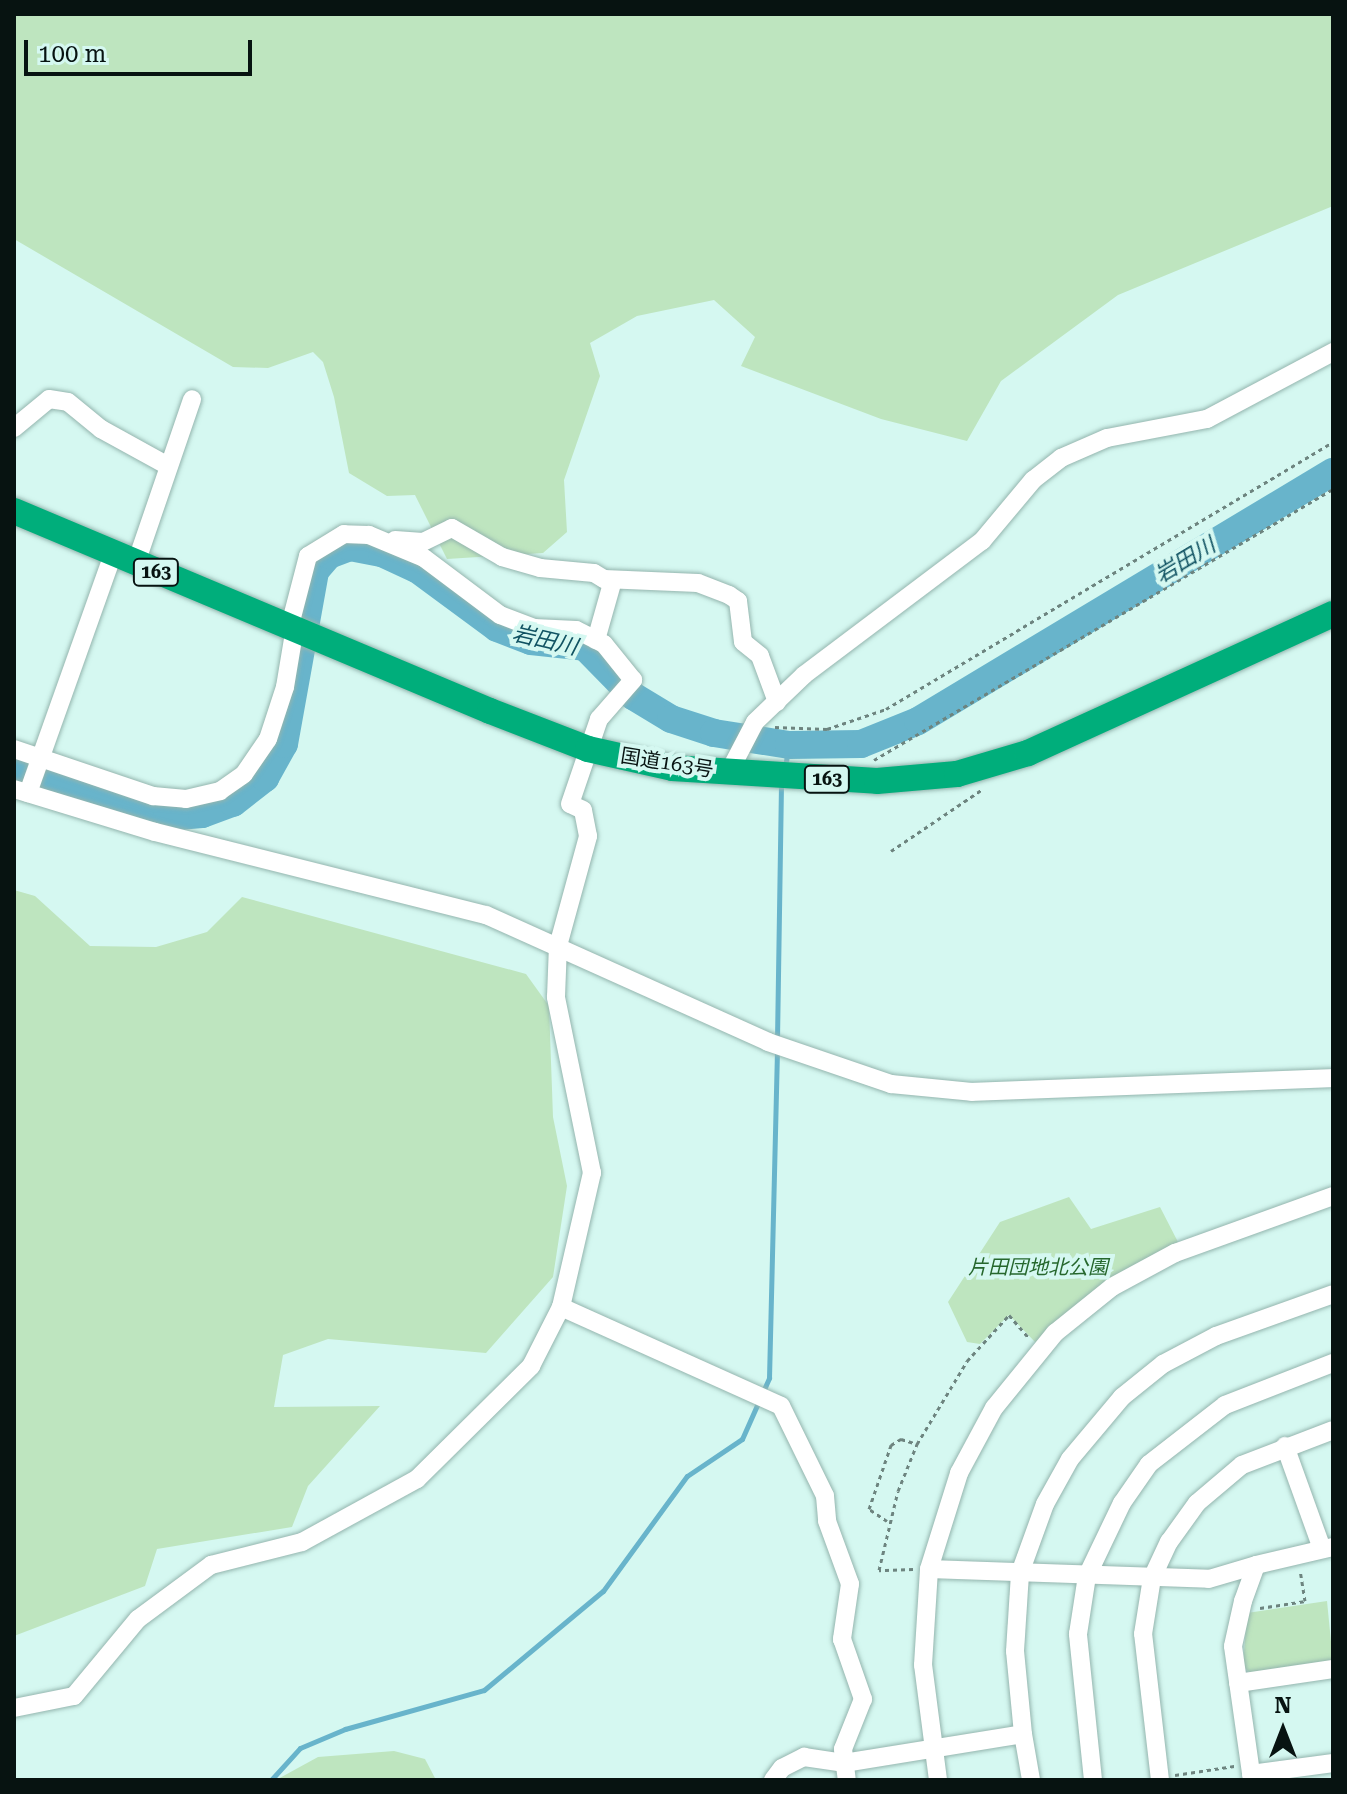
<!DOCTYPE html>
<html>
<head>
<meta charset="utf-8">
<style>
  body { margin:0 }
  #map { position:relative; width:1347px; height:1794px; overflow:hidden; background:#d5f8f1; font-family:"Roboto Serif","Noto Sans JP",serif }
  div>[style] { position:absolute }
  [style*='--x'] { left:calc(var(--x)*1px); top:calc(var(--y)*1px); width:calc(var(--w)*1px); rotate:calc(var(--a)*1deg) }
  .green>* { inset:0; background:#bee5bf }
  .stream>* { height:5px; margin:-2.5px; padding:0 2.5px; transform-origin:2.5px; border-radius:2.5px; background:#68b4cb }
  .river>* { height:28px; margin:-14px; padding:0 14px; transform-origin:14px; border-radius:14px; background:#68b4cb }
  .path>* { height:3px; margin-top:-1.5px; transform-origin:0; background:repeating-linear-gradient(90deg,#6d847f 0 4px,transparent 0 8px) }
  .roads { filter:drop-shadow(0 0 2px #94b5ae) drop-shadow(0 0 2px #94b5ae) }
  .minor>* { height:18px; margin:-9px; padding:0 9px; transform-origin:9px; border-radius:9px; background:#fff }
  .highway>* { height:26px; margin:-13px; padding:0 13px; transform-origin:13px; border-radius:13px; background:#00ae7b }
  span { translate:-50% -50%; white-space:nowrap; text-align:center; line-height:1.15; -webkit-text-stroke:8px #d5f8f1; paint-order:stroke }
  .shield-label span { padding:2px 6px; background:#d5f8f1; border:2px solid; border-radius:6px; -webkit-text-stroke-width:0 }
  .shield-label { font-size:18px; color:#071311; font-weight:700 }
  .street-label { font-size:20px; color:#071311 }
  .park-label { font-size:20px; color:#26672d; font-style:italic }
  .water-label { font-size:22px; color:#105262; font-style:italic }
  .frame { position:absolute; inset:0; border:16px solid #071311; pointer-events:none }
  .north { position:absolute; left:1243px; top:1690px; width:80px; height:80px; -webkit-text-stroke:6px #d5f8f1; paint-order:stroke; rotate:0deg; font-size:22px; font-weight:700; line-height:32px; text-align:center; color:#071311 }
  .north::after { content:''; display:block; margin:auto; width:28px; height:36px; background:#071311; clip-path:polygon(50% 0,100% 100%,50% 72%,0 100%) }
  .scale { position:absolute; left:24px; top:40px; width:228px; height:36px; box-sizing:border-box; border:4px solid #071311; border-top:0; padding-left:10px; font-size:24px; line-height:28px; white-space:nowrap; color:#071311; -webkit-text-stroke:6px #d5f8f1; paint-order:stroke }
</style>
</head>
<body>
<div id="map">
  <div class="green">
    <div style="clip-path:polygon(14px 14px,1333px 14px,1333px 206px,1118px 295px,1001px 381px,967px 441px,881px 419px,741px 366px,755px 337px,714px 300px,637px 316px,590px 343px,600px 376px,564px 480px,567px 532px,543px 553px,447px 559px,415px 495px,387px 496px,349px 473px,334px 397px,323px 362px,313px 352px,268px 368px,233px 367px,14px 239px)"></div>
    <div style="clip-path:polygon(14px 890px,35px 896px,90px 946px,156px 947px,207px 932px,242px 897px,526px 974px,549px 1006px,553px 1117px,567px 1186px,553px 1277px,486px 1353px,328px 1339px,283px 1355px,274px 1407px,380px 1406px,308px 1486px,292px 1527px,157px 1549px,145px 1586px,14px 1636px)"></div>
    <div style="clip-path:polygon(1069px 1197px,1091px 1229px,1160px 1207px,1178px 1242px,1037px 1344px,1009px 1315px,980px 1344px,967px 1342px,948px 1302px,1000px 1222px)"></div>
    <div style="clip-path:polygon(1327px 1601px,1333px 1662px,1251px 1673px,1243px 1667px,1247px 1613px)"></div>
    <div style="clip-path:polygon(394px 1751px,425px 1759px,436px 1780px,276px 1780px,318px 1757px)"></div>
  </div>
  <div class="stream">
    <div style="--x:786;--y:761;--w:16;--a:-79"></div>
    <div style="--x:777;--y:1039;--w:255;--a:-89.1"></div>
    <div style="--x:271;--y:1780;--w:43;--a:-47.8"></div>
    <div style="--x:300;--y:1748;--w:49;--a:-22.9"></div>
    <div style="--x:345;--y:1729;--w:144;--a:-15.7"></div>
    <div style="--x:484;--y:1690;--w:155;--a:-39.8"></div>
    <div style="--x:603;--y:1591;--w:142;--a:-53.9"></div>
    <div style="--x:687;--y:1476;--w:66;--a:-33.9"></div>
    <div style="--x:742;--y:1439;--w:67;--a:-66.1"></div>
    <div style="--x:769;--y:1378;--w:329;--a:-88.6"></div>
  </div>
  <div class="river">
    <div style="--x:14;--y:768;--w:161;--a:17.8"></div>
    <div style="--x:167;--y:817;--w:35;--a:-5"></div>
    <div style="--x:202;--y:814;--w:33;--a:-20"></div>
    <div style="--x:233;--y:803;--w:41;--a:-38"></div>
    <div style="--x:265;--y:778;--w:39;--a:-61"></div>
    <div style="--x:284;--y:744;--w:176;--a:-79.8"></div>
    <div style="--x:315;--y:571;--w:21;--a:-49"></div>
    <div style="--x:329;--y:555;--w:22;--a:-21"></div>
    <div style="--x:350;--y:547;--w:33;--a:11"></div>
    <div style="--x:382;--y:553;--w:38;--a:25"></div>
    <div style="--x:417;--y:569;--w:99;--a:36.4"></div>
    <div style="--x:497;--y:628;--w:36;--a:21"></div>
    <div style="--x:531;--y:641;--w:54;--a:6.3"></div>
    <div style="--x:585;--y:647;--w:69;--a:45.6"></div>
    <div style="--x:633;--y:696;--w:44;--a:31.2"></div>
    <div style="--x:671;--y:719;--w:45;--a:18"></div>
    <div style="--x:714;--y:733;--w:76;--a:9.1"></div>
    <div style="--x:789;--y:745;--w:72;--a:-0.8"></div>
    <div style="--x:861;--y:744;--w:61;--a:-22"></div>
    <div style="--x:918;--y:721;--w:484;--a:-31"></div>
  </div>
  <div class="path">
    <div style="--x:775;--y:727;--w:52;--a:2.2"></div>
    <div style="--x:827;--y:729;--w:62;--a:-18.7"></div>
    <div style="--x:886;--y:709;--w:521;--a:-30.85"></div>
    <div style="--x:874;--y:760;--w:533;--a:-30.56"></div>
    <div style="--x:891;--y:851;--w:109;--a:-34.1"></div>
    <div style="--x:887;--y:1521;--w:22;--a:-146"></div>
    <div style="--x:869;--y:1509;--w:68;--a:-71"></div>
    <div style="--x:891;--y:1445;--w:12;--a:-31"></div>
    <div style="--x:901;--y:1439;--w:17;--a:17"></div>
    <div style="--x:913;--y:1569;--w:34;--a:178"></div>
    <div style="--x:879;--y:1570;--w:81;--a:-76.5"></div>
    <div style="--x:898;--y:1491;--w:51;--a:-68"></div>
    <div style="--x:917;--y:1444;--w:97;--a:-58.9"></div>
    <div style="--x:967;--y:1361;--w:62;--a:-47.6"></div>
    <div style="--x:1009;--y:1315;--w:30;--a:49"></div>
    <div style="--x:1260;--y:1608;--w:46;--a:-8.8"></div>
    <div style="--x:1305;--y:1601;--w:30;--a:-99"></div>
    <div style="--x:1175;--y:1775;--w:60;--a:-8.7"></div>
  </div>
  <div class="roads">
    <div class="minor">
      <div style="--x:14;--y:428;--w:45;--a:-39.6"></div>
      <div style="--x:49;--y:399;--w:19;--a:9"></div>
      <div style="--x:68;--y:402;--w:43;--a:39.3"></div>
      <div style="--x:101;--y:429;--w:77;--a:28.9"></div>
      <div style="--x:395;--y:540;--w:28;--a:4"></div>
      <div style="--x:423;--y:542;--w:32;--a:-26"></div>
      <div style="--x:452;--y:528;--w:58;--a:30.1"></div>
      <div style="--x:502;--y:557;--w:40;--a:16"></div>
      <div style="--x:540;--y:568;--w:54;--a:5.3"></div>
      <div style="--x:594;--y:573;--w:12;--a:31"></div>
      <div style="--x:604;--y:579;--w:94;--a:2.4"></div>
      <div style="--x:698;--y:583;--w:33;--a:21"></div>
      <div style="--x:729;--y:595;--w:11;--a:34"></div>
      <div style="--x:738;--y:601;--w:41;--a:83"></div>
      <div style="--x:743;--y:642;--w:22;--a:39"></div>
      <div style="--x:760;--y:656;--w:49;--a:69.7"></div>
      <div style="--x:136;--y:563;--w:173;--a:-71.1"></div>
      <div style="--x:596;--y:640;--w:62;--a:-74.2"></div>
      <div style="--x:14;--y:749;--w:147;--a:18.7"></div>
      <div style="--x:153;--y:796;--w:33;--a:5"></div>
      <div style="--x:186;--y:799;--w:35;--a:-13"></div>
      <div style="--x:220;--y:791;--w:29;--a:-35"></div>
      <div style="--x:244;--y:774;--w:42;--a:-55.6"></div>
      <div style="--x:268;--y:739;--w:55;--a:-71.9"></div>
      <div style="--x:285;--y:687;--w:61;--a:-80.5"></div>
      <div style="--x:729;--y:772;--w:56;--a:-62.5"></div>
      <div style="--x:755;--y:722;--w:68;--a:-43.8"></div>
      <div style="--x:804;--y:675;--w:223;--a:-37"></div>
      <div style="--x:982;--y:541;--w:80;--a:-50.1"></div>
      <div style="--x:1033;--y:480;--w:36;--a:-38"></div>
      <div style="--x:1061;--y:458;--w:50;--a:-23.5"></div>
      <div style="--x:1107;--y:438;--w:102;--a:-10.8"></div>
      <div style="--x:1207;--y:419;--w:143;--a:-28"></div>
      <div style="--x:14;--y:789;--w:147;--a:17"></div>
      <div style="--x:155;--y:832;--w:341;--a:14.1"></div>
      <div style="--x:486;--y:915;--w:309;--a:24.2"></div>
      <div style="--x:768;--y:1042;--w:130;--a:18.9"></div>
      <div style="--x:891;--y:1084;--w:81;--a:5.6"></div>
      <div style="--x:972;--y:1092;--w:361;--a:-2.2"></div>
      <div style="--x:28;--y:793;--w:254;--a:-70.4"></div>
      <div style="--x:561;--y:1307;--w:241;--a:24.2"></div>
      <div style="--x:781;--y:1406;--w:100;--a:63.9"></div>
      <div style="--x:825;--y:1496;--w:25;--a:85"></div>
      <div style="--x:827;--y:1521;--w:67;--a:69.9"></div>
      <div style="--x:850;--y:1584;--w:56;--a:98.3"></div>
      <div style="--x:842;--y:1639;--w:64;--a:70.7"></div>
      <div style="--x:863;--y:1699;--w:54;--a:111.8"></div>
      <div style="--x:843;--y:1749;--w:31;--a:83"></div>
      <div style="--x:1285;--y:1446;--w:109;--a:70.2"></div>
      <div style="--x:929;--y:1569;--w:280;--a:2"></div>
      <div style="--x:1209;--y:1579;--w:49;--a:-16.6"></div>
      <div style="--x:1238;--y:1683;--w:96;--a:-8.4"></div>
      <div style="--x:14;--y:1708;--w:61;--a:-11.3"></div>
      <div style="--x:74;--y:1696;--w:100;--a:-50.3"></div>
      <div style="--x:138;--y:1619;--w:91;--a:-36.5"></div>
      <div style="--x:211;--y:1565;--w:94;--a:-14.2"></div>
      <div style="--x:302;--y:1542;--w:131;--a:-28.7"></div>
      <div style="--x:417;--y:1479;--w:161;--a:-44.7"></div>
      <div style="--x:531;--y:1366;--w:66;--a:-63"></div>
      <div style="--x:561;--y:1307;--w:138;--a:-77"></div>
      <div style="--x:592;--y:1173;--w:180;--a:-101.6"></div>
      <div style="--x:556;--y:997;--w:51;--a:-87.8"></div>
      <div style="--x:558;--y:946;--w:114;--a:-74.7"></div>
      <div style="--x:588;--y:836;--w:26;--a:-101"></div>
      <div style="--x:583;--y:810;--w:14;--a:-155"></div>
      <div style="--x:570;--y:804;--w:90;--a:-71.2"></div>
      <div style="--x:599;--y:719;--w:52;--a:-48.9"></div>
      <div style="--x:633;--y:680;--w:46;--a:-128.9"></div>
      <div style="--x:604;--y:644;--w:31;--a:-153"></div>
      <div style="--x:576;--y:630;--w:42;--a:-177.3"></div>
      <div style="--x:534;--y:628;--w:36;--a:-159"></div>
      <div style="--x:500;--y:615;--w:95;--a:-143.1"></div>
      <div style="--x:424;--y:558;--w:60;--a:-157.3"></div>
      <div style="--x:369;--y:535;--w:25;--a:-178"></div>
      <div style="--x:344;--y:534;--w:42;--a:148.6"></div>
      <div style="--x:308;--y:556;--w:71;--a:104.6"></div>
      <div style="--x:1023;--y:1734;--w:83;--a:-95.5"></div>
      <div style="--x:1015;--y:1651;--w:78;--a:-86.3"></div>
      <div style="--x:1020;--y:1573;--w:73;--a:-70.1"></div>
      <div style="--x:1045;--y:1504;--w:51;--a:-60.9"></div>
      <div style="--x:1070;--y:1459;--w:81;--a:-50"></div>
      <div style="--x:1122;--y:1397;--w:53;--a:-38.8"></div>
      <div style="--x:1163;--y:1364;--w:60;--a:-27.8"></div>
      <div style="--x:1216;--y:1336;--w:124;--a:-19.7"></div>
      <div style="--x:1251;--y:1774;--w:83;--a:-7.6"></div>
      <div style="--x:773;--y:1780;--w:15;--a:-53"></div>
      <div style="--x:782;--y:1768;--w:25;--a:-27"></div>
      <div style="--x:804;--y:1757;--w:40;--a:8.5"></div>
      <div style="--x:844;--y:1763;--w:181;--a:-9.2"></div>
      <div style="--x:1023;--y:1734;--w:47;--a:80.1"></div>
      <div style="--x:938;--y:1780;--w:116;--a:-97.4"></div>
      <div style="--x:923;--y:1665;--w:96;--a:-86.4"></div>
      <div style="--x:929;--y:1569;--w:101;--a:-72.6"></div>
      <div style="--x:959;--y:1473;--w:74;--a:-61.7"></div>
      <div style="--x:994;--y:1408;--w:97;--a:-50.9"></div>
      <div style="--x:1055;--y:1333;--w:73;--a:-38.9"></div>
      <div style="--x:1112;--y:1287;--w:72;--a:-28.4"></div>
      <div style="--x:1175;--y:1253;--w:168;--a:-19.8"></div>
      <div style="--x:1093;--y:1780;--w:147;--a:-95.9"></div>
      <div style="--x:1078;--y:1634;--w:59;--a:-81.2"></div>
      <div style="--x:1087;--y:1576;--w:81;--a:-64.4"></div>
      <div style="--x:1122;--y:1503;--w:47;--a:-55.3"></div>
      <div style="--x:1149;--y:1464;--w:96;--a:-37.8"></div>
      <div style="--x:1225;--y:1405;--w:116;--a:-21.3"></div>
      <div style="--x:1160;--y:1780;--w:147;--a:-96.6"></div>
      <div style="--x:1143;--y:1634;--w:57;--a:-80.9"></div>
      <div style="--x:1152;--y:1578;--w:40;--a:-65"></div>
      <div style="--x:1169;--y:1542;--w:48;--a:-54.3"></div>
      <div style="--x:1197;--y:1503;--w:59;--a:-40.2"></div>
      <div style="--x:1242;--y:1465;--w:97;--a:-21"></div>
      <div style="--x:1252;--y:1780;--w:135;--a:-98.1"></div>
      <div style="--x:1233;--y:1646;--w:46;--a:-77.5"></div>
      <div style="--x:1243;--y:1601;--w:38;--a:-70"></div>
      <div style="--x:1256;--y:1565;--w:79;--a:-13.2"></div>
    </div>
    <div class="highway">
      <div style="--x:14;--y:511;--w:516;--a:22.79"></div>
      <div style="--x:490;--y:711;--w:105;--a:21.2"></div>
      <div style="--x:588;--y:749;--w:86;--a:12.7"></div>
      <div style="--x:672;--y:768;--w:205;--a:3.6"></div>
      <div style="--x:877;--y:781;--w:80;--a:-5"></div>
      <div style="--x:957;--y:774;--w:74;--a:-16.5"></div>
      <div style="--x:1028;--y:753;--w:335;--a:-24.5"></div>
    </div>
  </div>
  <div class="shield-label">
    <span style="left:156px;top:572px">163</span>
    <span style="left:827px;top:779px">163</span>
  </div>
  <div class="street-label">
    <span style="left:667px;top:763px;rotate:9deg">国道163号</span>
  </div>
  <div class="park-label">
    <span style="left:1038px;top:1267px">片田団地北公園</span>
  </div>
  <div class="water-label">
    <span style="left:1185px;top:560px;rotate:-31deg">岩田川</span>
    <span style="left:545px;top:640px;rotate:13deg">岩田川</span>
  </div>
  <div class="frame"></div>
  <div class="north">N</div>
  <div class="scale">100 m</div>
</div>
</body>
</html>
